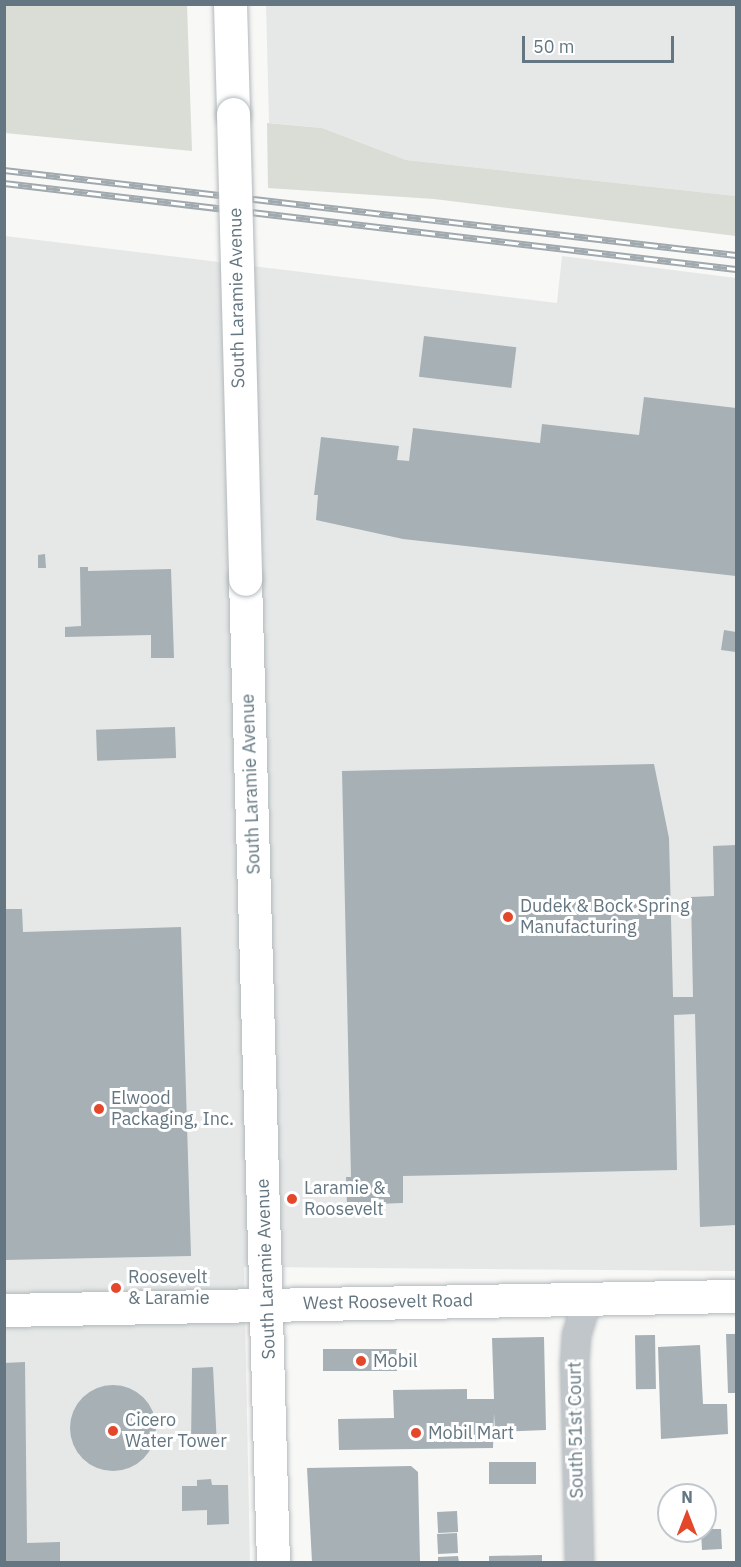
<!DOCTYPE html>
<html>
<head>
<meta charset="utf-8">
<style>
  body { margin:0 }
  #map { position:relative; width:741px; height:1567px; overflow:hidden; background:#f8f8f6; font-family:"IBM Plex Sans",sans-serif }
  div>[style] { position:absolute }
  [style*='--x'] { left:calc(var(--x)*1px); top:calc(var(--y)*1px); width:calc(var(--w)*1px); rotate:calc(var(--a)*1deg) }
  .built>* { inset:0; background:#e6e8e7 }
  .green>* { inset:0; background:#d9ddd5 }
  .building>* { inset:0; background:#a6b0b5; transform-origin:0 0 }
  .round { border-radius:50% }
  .roads { filter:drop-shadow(0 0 2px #b3b9bc) drop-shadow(0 0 2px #b3b9bc) }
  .minor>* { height:27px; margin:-13.5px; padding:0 13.5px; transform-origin:13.5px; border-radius:13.5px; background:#c1c6ca }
  .major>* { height:33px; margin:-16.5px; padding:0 16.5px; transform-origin:16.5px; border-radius:16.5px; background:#fff }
  .rail>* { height:7px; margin-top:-3.5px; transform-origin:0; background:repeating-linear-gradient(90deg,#fff 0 14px,#a0a9ae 0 28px); box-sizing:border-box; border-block:2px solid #a0a9ae }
  .bridges { filter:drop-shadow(0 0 2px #b3b9bc) drop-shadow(0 0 2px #b3b9bc) }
  .major-bridge>* { height:33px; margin:-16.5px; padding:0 16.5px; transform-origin:16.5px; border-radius:16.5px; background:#fff }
  .dots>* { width:16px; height:16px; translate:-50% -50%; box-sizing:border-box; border:3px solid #fff; border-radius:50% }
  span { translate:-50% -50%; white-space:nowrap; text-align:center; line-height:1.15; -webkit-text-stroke:6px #fff; paint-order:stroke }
  .street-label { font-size:18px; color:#637681 }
  .poi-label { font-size:18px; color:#637681 }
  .left { translate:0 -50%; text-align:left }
  .frame { position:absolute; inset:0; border:6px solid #637681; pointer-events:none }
  .north { position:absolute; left:657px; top:1483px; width:60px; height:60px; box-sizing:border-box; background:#fff; border:2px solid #c1c8cd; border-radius:50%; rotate:0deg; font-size:16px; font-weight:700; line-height:24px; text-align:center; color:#637681 }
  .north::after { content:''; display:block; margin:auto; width:21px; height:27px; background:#e4472a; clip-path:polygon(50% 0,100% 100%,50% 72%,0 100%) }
  .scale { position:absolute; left:522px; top:36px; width:152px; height:27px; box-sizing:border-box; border:3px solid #637681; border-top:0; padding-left:8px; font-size:18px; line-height:21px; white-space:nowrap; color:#637681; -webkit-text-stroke:4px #fff; paint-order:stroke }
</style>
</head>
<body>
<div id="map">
  <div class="built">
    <div style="clip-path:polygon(266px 5px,736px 5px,736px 196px,406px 160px,322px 128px,269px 123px)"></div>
    <div style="clip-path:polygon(5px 236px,557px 303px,562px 256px,736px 278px,736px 1271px,244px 1267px,250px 1562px,5px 1562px)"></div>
  </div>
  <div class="green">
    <div style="clip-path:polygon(4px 5px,187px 5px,192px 151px,5px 133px)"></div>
    <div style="clip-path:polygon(267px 123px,322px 128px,406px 160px,736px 196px,736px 236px,434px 199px,268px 188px)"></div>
  </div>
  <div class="building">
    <div style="left:424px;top:336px;width:93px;height:41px;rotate:7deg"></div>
    <div style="clip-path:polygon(644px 397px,736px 408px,736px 576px,403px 539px,316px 520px,318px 495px,314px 495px,321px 437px,399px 446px,397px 460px,409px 461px,413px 428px,540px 443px,542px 424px,639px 435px)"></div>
    <div style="clip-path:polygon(45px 554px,46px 568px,38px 568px,38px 555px)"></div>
    <div style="clip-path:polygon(80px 567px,88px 567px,88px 571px,171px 569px,174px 658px,151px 658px,151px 635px,65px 637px,65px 627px,81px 626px)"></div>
    <div style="clip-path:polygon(724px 630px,736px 632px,736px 652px,721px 650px)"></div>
    <div style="left:175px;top:727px;width:31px;height:79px;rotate:88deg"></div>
    <div style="clip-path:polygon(654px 764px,669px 838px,673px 997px,693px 997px,691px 897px,714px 896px,713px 846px,736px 845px,736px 1225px,700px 1227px,695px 1014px,674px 1015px,677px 1170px,403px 1176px,403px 1203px,347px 1205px,346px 1177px,351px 1177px,342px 771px)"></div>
    <div style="clip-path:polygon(6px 909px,22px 909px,23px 932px,181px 927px,191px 1256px,4px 1260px)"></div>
    <div style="clip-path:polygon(726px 1334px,736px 1334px,736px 1393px,728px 1393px)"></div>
    <div style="left:655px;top:1335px;width:54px;height:20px;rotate:89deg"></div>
    <div style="clip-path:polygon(544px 1337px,546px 1430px,495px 1432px,494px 1413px,493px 1448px,339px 1450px,338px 1419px,394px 1418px,393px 1390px,467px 1389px,467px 1399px,494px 1399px,492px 1338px)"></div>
    <div style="clip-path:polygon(700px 1345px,703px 1404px,727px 1404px,728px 1434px,661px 1439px,658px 1347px)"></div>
    <div style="left:397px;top:1349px;width:22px;height:74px;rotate:90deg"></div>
    <div style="clip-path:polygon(25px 1362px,27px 1543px,60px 1542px,60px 1562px,4px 1562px,4px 1363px)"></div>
    <div style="clip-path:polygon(213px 1367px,217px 1446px,191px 1446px,192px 1368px)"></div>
    <div class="round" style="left:70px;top:1385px;width:86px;height:86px"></div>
    <div style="left:536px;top:1462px;width:22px;height:47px;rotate:90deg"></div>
    <div style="clip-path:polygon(411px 1466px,418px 1472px,420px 1562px,312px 1562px,307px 1468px)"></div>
    <div style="clip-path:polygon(211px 1479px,212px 1485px,228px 1485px,229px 1524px,207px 1525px,207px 1510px,182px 1511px,182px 1486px,197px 1486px,197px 1480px)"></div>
    <div style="left:457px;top:1511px;width:21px;height:20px;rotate:87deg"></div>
    <div style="clip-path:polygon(705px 1529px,721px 1529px,722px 1549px,702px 1550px,701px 1531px)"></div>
    <div style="left:457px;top:1533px;width:20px;height:20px;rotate:87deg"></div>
    <div style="clip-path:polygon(542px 1555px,542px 1562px,489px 1562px,489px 1556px)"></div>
    <div style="clip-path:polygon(458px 1556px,459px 1562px,438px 1562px,438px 1557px)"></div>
  </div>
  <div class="roads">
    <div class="minor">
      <div style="--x:579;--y:1562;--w:198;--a:-91.4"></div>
      <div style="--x:574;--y:1364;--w:29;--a:-86"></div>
      <div style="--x:576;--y:1335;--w:39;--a:-73"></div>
    </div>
    <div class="major">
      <div style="--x:230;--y:4;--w:110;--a:88.4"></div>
      <div style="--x:245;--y:579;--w:983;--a:88.37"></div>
      <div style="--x:4;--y:1310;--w:732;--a:-1.1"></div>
    </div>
  </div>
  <div class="rail">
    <div style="--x:4;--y:170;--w:737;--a:6.62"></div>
    <div style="--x:4;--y:183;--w:737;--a:6.7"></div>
  </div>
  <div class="bridges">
    <div class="major-bridge">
      <div style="--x:233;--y:114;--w:465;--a:88.5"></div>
    </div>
  </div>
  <div class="dots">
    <div style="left:508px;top:917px;background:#e4472a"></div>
    <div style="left:99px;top:1109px;background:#e4472a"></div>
    <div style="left:292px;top:1199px;background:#e4472a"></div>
    <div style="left:116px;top:1288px;background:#e4472a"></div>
    <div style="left:361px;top:1361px;background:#e4472a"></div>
    <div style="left:113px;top:1431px;background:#e4472a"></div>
    <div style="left:416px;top:1433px;background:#e4472a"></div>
  </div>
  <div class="street-label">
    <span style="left:237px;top:298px;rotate:-91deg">South Laramie Avenue</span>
    <span style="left:251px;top:784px;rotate:-92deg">South Laramie Avenue</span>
    <span style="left:266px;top:1269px;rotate:-92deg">South Laramie Avenue</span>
    <span style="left:388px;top:1302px;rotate:-1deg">West Roosevelt Road</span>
    <span style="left:576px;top:1430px;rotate:-91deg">South 51st Court</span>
  </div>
  <div class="poi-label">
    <span class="left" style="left:520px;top:917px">Dudek &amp; Bock Spring<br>Manufacturing</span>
    <span class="left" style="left:111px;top:1109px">Elwood<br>Packaging, Inc.</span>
    <span class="left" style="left:304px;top:1199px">Laramie &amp;<br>Roosevelt</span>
    <span class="left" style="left:128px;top:1288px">Roosevelt<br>&amp; Laramie</span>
    <span class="left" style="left:373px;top:1361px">Mobil</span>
    <span class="left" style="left:125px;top:1431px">Cicero<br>Water Tower</span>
    <span class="left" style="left:428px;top:1433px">Mobil Mart</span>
  </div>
  <div class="frame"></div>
  <div class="north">N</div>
  <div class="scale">50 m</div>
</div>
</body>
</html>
